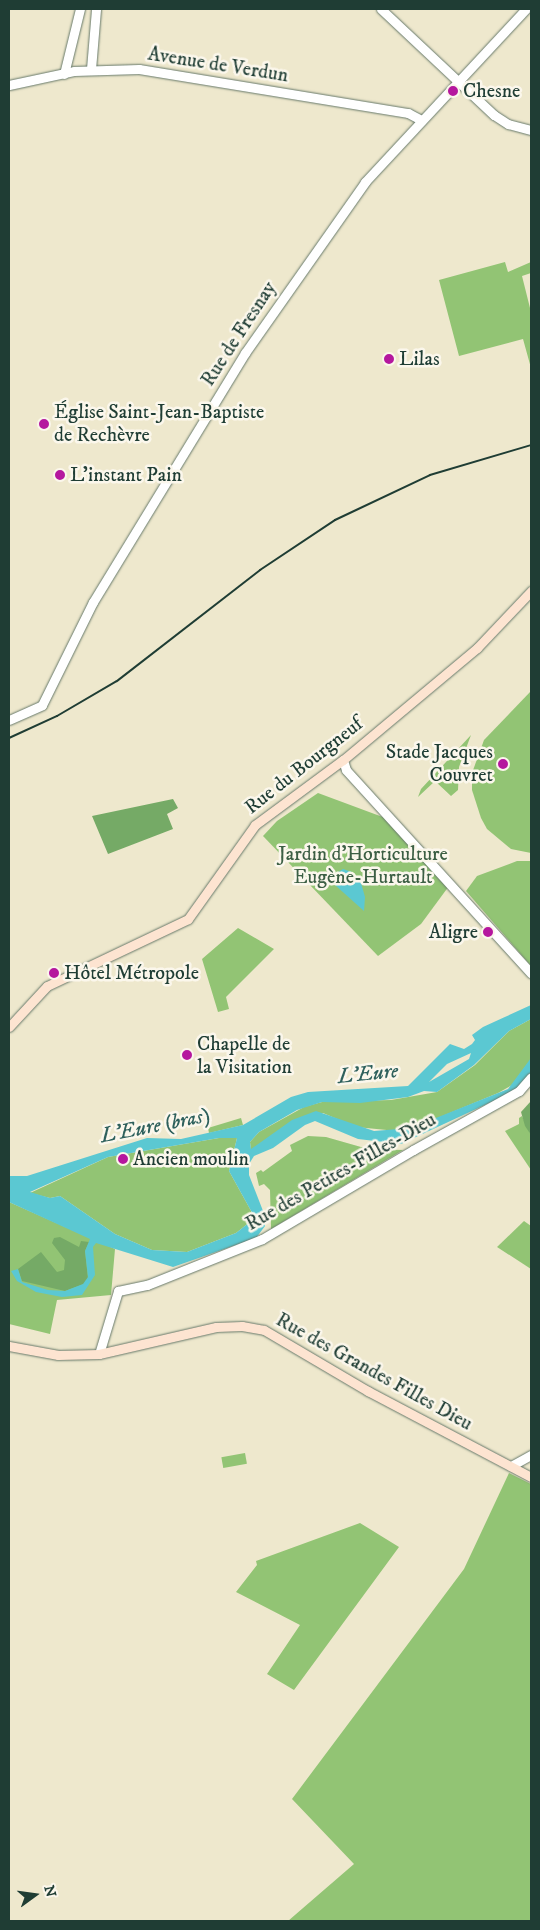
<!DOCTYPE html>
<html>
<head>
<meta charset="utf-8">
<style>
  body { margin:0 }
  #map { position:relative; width:540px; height:1930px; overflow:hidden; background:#eee8cd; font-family:"IM FELL DW Pica",serif }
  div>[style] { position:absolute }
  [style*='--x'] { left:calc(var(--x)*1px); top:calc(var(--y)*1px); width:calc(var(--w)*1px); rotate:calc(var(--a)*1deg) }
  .green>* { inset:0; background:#92c474; transform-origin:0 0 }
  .forest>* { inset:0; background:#75aa66 }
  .water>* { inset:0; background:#5bc8d2 }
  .roads { filter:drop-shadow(0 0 1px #67796a) drop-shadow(0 0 1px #67796a) }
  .tertiary>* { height:9px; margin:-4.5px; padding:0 4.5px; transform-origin:4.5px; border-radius:4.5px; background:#fff }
  .secondary>* { height:9px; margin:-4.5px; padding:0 4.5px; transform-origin:4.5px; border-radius:4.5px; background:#fde4d1 }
  .rail>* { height:2px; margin:-1px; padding:0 1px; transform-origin:1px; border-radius:1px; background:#1f3d34 }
  .dots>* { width:14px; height:14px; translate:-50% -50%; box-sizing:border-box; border:2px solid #fbf7ec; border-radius:50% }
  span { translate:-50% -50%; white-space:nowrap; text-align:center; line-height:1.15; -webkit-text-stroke:5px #fbf7ec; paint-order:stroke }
  .street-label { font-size:20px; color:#1f3d34 }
  .poi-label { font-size:20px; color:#1f3d34 }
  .left { translate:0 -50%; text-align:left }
  .right { translate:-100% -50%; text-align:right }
  .park-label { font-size:20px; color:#3c5f44 }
  .water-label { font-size:21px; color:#2e605c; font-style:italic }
  .frame { position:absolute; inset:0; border:10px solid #1f3d34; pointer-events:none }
  .north { position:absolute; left:10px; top:1870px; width:50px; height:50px; -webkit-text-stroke:4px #fbf7ec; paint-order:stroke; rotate:76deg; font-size:14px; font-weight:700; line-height:20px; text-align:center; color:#1f3d34 }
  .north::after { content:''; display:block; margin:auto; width:18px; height:22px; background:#1f3d34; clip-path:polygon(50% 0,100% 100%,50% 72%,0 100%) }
</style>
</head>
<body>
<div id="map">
  <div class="green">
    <div style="clip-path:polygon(505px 262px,508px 272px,531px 262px,531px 273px,522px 276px,531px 312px,531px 368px,523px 339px,459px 356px,439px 280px)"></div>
    <div style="clip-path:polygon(531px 691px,531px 853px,511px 849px,487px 829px,481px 818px,472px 790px,472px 773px,484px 740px)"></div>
    <div style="clip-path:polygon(471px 735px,459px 767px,458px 790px,451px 796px,435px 781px,418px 797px,421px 789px)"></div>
    <div style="clip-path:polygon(318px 793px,388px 819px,449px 886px,421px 924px,378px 956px,263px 836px,277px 821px)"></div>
    <div style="clip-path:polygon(517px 861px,531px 861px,531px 966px,466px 891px,477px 876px)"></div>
    <div style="clip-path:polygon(238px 928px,274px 949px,226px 997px,229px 1009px,218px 1012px,202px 959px)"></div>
    <div style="clip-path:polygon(531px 1019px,531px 1059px,512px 1085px,498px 1093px,416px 1127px,397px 1131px,356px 1127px,323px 1113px,251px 1150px,250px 1142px,259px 1132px,304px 1107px,322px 1102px,391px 1100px,437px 1092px,475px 1065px,509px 1031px)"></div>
    <div style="clip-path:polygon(522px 1116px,531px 1135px,531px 1170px,505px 1131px,519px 1124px,519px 1118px)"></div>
    <div style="clip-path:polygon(241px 1118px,243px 1125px,209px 1133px,208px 1128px)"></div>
    <div style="clip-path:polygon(308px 1136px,326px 1137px,368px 1149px,403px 1150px,271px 1229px,270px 1190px,264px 1184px,259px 1186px,256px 1173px,261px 1170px,263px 1172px,292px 1151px,290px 1145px)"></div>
    <div style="clip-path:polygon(219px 1138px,237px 1138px,229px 1171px,255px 1218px,236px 1233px,187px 1252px,152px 1250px,115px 1234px,60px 1196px,50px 1198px,30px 1193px,108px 1157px)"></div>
    <div style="clip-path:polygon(9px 1202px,115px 1249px,111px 1295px,57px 1300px,50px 1334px,9px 1324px)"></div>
    <div style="clip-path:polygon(524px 1221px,531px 1226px,531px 1269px,497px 1247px)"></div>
    <div style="left:245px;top:1453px;width:11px;height:24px;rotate:80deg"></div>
    <div style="clip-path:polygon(509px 1473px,531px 1484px,531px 1921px,288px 1921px,354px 1864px,292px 1799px,464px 1569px)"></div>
    <div style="clip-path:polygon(360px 1523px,399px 1547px,294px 1690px,267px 1674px,300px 1625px,236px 1592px,257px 1565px,256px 1561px)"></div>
  </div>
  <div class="forest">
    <div style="clip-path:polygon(173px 799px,178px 808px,167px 814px,173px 829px,108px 854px,92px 816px)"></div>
    <div style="clip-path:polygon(531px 1101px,531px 1135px,525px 1126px,521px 1112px)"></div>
    <div style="clip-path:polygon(60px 1237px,79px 1247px,81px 1241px,89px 1242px,85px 1251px,88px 1279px,84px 1284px,65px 1291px,22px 1281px,18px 1269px,41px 1252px,57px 1272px,64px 1270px,65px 1260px,52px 1243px,54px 1238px)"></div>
  </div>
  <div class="water">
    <div style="clip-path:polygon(343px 869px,352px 872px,361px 883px,365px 897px,364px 911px,335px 885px,332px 876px)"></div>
    <div style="clip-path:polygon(evenodd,531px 1005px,531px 1019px,509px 1031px,474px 1065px,437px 1092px,424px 1091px,408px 1097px,360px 1103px,322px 1102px,297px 1110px,259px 1132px,250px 1142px,251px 1149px,292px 1120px,316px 1111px,374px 1131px,411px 1128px,508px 1089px,531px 1058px,530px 1073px,517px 1090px,401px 1144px,358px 1139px,315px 1121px,305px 1125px,273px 1148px,254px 1156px,249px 1164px,249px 1175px,265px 1216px,265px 1226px,256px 1238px,173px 1267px,96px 1243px,93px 1247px,95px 1275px,82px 1295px,62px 1297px,36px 1292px,17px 1281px,11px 1271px,18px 1269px,22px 1282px,48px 1290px,65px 1291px,83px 1284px,88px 1277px,85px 1251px,90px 1239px,9px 1202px,9px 1176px,27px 1176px,147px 1138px,181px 1139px,243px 1125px,291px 1097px,308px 1092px,408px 1086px,450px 1044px,464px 1049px,472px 1044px,475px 1040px,472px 1035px,483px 1027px,531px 1005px,471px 1053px,469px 1059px,429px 1082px,447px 1064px,471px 1053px,531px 1005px,219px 1138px,237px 1138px,229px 1171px,255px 1218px,236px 1233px,187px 1252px,152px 1250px,115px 1234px,60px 1196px,50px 1198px,30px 1192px,108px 1157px,219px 1138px)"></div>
  </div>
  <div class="roads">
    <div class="tertiary">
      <div style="--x:381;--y:9;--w:155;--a:43.2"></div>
      <div style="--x:494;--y:115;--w:17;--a:33"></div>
      <div style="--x:508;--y:124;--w:24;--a:15"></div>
      <div style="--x:91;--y:69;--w:60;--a:-85.2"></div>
      <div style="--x:64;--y:74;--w:67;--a:-76.2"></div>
      <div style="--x:9;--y:85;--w:66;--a:-12.2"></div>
      <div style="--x:74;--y:71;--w:65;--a:-1.8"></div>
      <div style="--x:139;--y:69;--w:273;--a:9.3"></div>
      <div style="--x:408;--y:113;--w:15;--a:28"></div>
      <div style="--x:9;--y:720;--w:36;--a:-24"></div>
      <div style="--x:42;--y:705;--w:115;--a:-63.7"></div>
      <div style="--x:93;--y:602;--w:292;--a:-58.6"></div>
      <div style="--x:245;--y:353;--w:209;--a:-54.9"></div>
      <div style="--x:365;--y:182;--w:236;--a:-47.1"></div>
      <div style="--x:343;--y:760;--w:10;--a:73"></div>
      <div style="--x:346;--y:770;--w:275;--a:47.7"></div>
      <div style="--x:99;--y:1354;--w:66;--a:-73.2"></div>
      <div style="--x:118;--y:1291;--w:30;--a:-12"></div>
      <div style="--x:147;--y:1285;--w:124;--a:-21.8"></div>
      <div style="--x:262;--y:1239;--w:175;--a:-30.5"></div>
      <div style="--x:413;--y:1150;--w:121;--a:-29.1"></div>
      <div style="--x:519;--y:1091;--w:18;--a:-49"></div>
      <div style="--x:511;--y:1466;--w:23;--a:-29"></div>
    </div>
    <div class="secondary">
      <div style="--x:9;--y:1027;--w:56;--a:-47.2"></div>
      <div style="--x:47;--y:986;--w:156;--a:-25.4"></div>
      <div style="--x:188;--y:919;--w:115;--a:-54.5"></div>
      <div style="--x:255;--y:825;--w:109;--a:-36.5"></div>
      <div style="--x:343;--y:760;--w:175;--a:-39.9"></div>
      <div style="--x:477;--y:648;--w:79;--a:-46.5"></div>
      <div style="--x:9;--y:1346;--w:50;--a:10.4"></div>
      <div style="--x:58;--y:1355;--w:41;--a:-1.4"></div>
      <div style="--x:99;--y:1354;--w:120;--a:-13"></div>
      <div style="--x:216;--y:1327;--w:26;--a:-2"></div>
      <div style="--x:242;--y:1326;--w:22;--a:10"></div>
      <div style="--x:264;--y:1330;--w:121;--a:30.4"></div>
      <div style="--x:368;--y:1391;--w:184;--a:27.8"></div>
    </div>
  </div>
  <div class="rail">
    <div style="--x:9;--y:738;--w:53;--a:-24.6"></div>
    <div style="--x:57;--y:716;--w:69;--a:-30.3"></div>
    <div style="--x:117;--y:681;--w:181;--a:-37.8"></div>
    <div style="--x:260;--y:570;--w:90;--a:-33.7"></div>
    <div style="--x:335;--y:520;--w:105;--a:-25.3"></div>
    <div style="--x:430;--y:475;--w:105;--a:-16.5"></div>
  </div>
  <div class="dots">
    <div style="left:453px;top:91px;background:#b5179e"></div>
    <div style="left:389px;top:359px;background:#b5179e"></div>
    <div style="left:44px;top:424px;background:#b5179e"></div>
    <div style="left:60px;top:475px;background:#b5179e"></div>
    <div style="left:503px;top:764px;background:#b5179e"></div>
    <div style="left:488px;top:932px;background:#b5179e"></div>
    <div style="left:54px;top:973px;background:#b5179e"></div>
    <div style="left:187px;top:1055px;background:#b5179e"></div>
    <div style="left:123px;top:1159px;background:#b5179e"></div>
  </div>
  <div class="street-label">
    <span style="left:218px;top:65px;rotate:9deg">Avenue de Verdun</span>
    <span style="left:239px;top:334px;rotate:-57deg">Rue de Fresnay</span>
    <span style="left:304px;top:766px;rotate:-38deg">Rue du Bourgneuf</span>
    <span style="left:341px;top:1172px;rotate:-30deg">Rue des Petites-Filles-Dieu</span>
    <span style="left:374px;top:1372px;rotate:29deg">Rue des Grandes Filles Dieu</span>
  </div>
  <div class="poi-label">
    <span class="left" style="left:463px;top:91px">Chesne</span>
    <span class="left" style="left:399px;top:359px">Lilas</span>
    <span class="left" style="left:54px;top:424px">Église Saint-Jean-Baptiste<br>de Rechèvre</span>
    <span class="left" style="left:70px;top:475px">L'instant Pain</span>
    <span class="right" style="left:493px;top:764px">Stade Jacques<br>Couvret</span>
    <span class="right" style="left:478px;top:932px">Aligre</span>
    <span class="left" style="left:64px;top:973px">Hôtel Métropole</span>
    <span class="left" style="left:197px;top:1056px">Chapelle de<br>la Visitation</span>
    <span class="left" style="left:133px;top:1159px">Ancien moulin</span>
  </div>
  <div class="park-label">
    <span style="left:363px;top:866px">Jardin d'Horticulture<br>Eugène-Hurtault</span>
  </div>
  <div class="water-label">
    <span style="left:368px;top:1074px;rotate:-6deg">L'Eure</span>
    <span style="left:155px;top:1126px;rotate:-11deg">L'Eure (bras)</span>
  </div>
  <div class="frame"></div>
  <div class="north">N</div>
</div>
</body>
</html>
